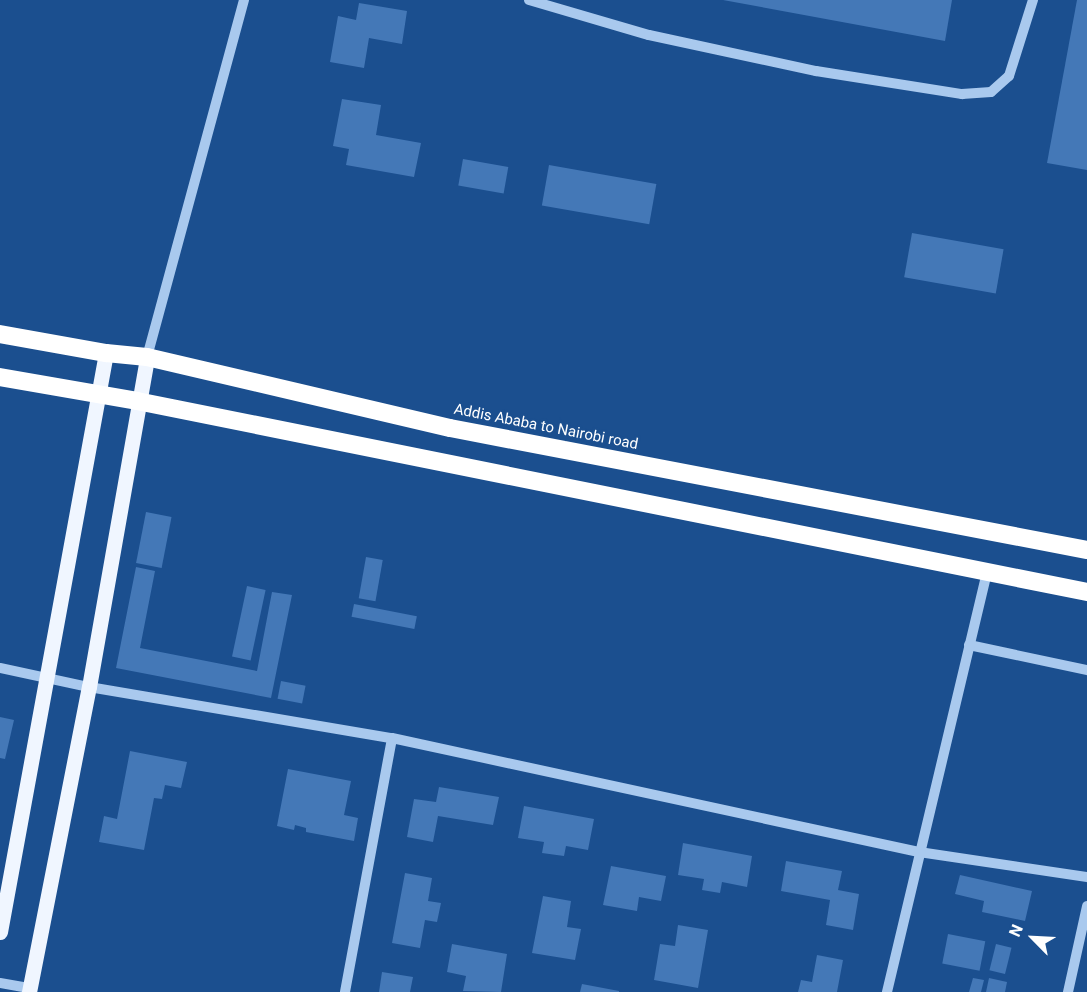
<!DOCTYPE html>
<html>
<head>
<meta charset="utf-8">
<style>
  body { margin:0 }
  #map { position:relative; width:1087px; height:992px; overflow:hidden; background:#1b4f8f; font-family:Roboto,sans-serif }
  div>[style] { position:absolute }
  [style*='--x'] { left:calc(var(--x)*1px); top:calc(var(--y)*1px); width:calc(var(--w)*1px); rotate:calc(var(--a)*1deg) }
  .building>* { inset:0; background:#4478b7; transform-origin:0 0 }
  .minor>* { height:10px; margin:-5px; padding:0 5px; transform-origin:5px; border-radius:5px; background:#a9c9ee }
  .major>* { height:15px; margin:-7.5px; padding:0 7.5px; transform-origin:7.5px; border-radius:7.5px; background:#f0f6ff }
  .highway>* { height:18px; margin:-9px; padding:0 9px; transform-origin:9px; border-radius:9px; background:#fff }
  span { translate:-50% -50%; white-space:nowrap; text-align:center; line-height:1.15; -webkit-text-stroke:5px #1b4f8f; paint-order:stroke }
  .street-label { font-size:15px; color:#fff }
  .north { position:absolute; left:1003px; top:908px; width:60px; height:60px; -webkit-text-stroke:4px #1b4f8f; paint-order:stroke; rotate:294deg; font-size:16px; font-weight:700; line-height:24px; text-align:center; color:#fff }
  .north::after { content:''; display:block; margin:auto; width:21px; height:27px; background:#fff; clip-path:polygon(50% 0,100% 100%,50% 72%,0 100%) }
</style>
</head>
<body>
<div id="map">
  <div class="building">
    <div style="clip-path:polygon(723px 0,952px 0,945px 41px)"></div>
    <div style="clip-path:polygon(1077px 0,1087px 0,1087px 170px,1047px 163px)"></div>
    <div style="clip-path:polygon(359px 3px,407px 11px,402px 44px,369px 38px,364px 68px,330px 62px,338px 16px,356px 20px)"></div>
    <div style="clip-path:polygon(342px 99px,381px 105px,376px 135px,421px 143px,414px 177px,346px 165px,349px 149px,333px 146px)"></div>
    <div style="left:463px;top:159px;width:46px;height:27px;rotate:10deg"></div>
    <div style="left:549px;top:165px;width:109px;height:41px;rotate:10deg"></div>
    <div style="left:912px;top:233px;width:93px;height:45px;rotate:10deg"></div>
    <div style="left:146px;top:512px;width:26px;height:52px;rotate:11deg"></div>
    <div style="left:366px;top:557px;width:17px;height:42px;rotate:10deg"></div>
    <div style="clip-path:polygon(136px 567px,155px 571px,140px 648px,257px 671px,272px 592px,292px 595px,271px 698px,116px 668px)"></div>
    <div style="left:247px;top:586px;width:19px;height:72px;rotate:12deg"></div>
    <div style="left:354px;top:604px;width:64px;height:13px;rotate:11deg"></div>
    <div style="left:281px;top:681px;width:25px;height:18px;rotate:11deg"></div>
    <div style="clip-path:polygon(0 717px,14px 720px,5px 759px,0 758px)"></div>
    <div style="clip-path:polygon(130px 751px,187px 762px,181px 788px,165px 785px,162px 799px,154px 798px,144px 850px,99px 842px,104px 816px,117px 819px)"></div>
    <div style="clip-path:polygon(288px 769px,351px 781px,344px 815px,358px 818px,354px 841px,306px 832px,306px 828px,295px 825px,294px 830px,277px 826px)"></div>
    <div style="clip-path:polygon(439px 787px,499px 797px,493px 825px,438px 816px,433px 842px,407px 837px,414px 799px,436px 802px)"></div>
    <div style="clip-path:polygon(524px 806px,594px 819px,588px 850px,566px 846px,564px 856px,542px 853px,544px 842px,518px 838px)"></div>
    <div style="clip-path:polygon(683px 843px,752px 856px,747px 887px,722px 882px,720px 893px,702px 890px,704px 879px,678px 875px)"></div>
    <div style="clip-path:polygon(786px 861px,842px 871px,838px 890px,859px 894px,853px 930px,826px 925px,830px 900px,781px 891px)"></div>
    <div style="clip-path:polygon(611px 866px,666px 876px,661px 901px,639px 897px,637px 911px,603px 905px)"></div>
    <div style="clip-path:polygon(405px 873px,432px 878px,428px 901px,441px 903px,437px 922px,425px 920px,420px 948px,392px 943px)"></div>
    <div style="clip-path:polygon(960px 875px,1032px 891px,1025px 921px,982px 912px,984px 901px,955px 894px)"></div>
    <div style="clip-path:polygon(543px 896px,571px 901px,567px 927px,581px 929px,575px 960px,532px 953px)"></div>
    <div style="clip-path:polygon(678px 925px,708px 930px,698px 988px,654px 980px,660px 944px,675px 946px)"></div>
    <div style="left:948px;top:934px;width:38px;height:30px;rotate:11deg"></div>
    <div style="clip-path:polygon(452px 944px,507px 954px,501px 992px,463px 991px,466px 976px,447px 972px)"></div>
    <div style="left:996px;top:944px;width:16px;height:27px;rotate:14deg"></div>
    <div style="clip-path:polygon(817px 955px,843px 960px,837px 992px,798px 992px,801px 980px,812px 982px)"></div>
    <div style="clip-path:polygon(382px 972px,413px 977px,410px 992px,379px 992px)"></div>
    <div style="clip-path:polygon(973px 978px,984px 980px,981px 992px,969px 992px)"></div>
    <div style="clip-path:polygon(989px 978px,1007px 982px,1005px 992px,986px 992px)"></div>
    <div style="clip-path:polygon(582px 984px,619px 991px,619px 992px,580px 992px)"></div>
  </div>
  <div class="minor">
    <div style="--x:529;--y:0;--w:125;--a:16.3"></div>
    <div style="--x:649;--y:35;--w:171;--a:12.2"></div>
    <div style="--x:816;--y:71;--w:148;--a:9"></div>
    <div style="--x:962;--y:94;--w:29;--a:-4"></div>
    <div style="--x:991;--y:92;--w:24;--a:-42"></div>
    <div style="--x:1009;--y:76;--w:80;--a:-72.5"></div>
    <div style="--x:147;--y:357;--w:370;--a:-74.8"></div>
    <div style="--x:969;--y:645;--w:121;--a:12"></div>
    <div style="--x:0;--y:668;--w:91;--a:12.1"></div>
    <div style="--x:89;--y:687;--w:307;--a:9.6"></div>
    <div style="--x:392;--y:738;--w:539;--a:12.21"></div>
    <div style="--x:919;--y:852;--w:170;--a:8.5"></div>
    <div style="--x:0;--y:983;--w:29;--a:10"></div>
    <div style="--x:345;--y:992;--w:258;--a:-79.5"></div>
    <div style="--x:887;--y:992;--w:432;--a:-76.6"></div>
    <div style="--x:1068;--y:992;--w:88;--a:-77.5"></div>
  </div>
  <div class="major">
    <div style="--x:0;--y:932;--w:589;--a:-79.63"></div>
    <div style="--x:29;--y:992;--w:311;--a:-78.9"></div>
    <div style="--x:89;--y:687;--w:335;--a:-80"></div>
  </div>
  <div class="highway">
    <div style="--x:0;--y:334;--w:108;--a:10.2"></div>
    <div style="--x:106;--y:353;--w:41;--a:5.6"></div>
    <div style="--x:147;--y:357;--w:311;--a:13.2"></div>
    <div style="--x:450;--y:428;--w:649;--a:10.84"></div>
    <div style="--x:0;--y:377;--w:139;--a:9.9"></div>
    <div style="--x:137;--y:401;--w:969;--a:11.37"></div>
  </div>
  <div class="street-label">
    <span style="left:546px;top:427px;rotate:11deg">Addis Ababa to Nairobi road</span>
  </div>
  <div class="north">N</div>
</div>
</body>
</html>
